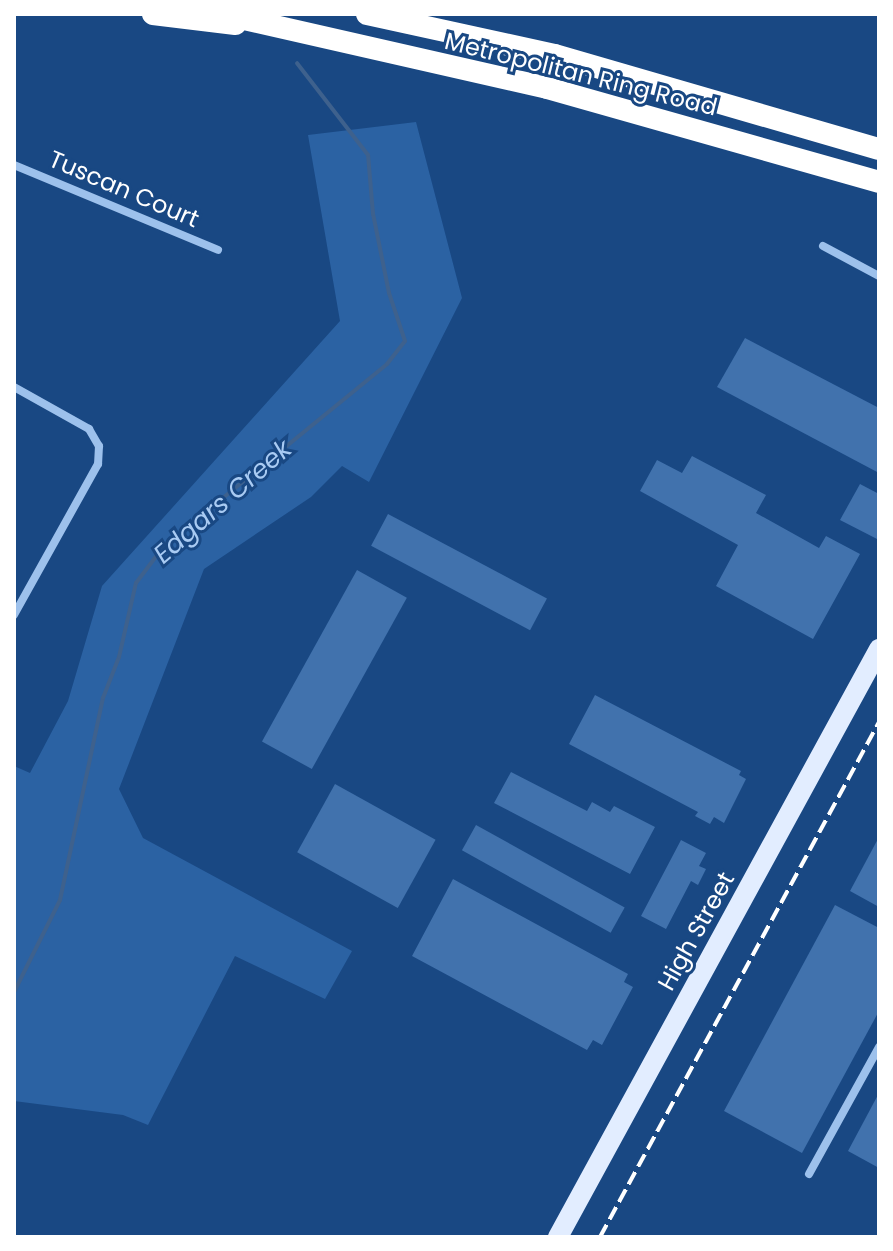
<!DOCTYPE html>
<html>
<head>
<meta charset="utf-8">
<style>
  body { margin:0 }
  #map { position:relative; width:893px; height:1251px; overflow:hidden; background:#194883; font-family:Poppins,sans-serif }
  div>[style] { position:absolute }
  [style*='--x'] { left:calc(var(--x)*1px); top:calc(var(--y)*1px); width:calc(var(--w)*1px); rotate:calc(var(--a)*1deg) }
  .green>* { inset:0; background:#2b62a3 }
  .stream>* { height:4px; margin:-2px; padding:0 2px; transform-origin:2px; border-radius:2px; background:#3e618d }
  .building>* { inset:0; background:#4172ad; transform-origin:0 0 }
  .minor>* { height:8px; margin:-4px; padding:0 4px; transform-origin:4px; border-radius:4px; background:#9dc1ec }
  .primary>* { height:20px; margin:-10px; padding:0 10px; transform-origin:10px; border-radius:10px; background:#e2edff }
  .motorway>* { height:22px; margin:-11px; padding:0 11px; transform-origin:11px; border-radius:11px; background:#fff }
  .rail>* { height:4px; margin-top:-2px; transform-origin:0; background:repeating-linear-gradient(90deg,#fff 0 14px,transparent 0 20px) }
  span { translate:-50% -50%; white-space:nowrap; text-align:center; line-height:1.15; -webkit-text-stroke:6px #194883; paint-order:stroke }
  .street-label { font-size:24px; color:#fff }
  .water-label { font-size:26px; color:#a9cbf3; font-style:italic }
  .frame { position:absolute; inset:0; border:16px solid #fff; pointer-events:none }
</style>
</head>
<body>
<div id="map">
  <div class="green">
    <div style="clip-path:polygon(416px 122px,462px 298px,369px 482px,342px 466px,311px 497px,204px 569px,119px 789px,143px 838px,352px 951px,325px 999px,235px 956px,148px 1125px,123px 1115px,14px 1101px,14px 766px,30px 773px,68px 701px,102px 586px,340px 321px,308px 135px)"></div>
  </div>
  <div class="stream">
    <div style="--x:14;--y:992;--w:103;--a:-63.4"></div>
    <div style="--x:60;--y:900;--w:207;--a:-78"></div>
    <div style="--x:103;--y:698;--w:44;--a:-68.7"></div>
    <div style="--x:119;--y:657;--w:76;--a:-77.1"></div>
    <div style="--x:136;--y:583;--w:46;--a:-52.9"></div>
    <div style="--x:164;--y:546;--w:288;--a:-39.2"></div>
    <div style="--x:387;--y:364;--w:29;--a:-52"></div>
    <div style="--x:405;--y:341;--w:51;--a:-108.4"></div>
    <div style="--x:389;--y:293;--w:81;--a:-101.4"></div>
    <div style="--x:373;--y:214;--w:59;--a:-94.8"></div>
    <div style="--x:368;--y:155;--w:116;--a:-127.7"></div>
  </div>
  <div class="building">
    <div style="clip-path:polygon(745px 338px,879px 408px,879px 473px,717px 387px)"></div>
    <div style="clip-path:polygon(692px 456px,766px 495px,756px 513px,819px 548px,826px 536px,860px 554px,813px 639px,716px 586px,738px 545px,640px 491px,657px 460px,682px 473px)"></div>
    <div style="clip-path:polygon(860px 484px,879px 494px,879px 540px,840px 520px)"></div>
    <div style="left:388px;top:514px;width:180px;height:36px;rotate:28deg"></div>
    <div style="left:357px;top:570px;width:57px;height:196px;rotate:29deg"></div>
    <div style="clip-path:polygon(595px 695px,741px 771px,739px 775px,746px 779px,724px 823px,714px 817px,710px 824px,695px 816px,698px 812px,569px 744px)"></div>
    <div style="clip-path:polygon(511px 772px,587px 811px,592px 802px,610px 812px,614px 806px,655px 827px,630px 874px,494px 803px)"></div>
    <div style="left:335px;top:784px;width:115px;height:78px;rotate:29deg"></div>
    <div style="left:476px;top:825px;width:170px;height:29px;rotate:29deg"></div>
    <div style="clip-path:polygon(879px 837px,879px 907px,850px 891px)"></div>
    <div style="clip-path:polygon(681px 840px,706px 853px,699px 866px,706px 869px,698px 885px,691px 881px,666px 929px,641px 916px)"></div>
    <div style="clip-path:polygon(453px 879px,628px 974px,624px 982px,633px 987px,602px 1045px,593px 1040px,587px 1050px,412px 956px)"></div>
    <div style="clip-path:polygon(835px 905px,879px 928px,879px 1011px,802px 1153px,724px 1111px)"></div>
    <div style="clip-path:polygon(879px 1093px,879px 1168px,848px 1151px)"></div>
  </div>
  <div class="minor">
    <div style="--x:14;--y:165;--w:221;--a:22.6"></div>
    <div style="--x:823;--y:246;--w:64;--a:28.2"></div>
    <div style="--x:14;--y:387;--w:86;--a:29.2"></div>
    <div style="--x:89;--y:429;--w:20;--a:60"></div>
    <div style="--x:99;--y:446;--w:18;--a:93"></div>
    <div style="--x:98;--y:464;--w:173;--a:119.1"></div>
    <div style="--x:809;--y:1174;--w:145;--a:-61.1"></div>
  </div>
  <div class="primary">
    <div style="--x:558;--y:1237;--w:670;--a:-61.37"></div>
  </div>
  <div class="motorway">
    <div style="--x:153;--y:14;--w:83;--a:7"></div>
    <div style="--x:222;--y:14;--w:333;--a:12.8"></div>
    <div style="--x:547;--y:88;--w:345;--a:15.8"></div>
    <div style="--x:367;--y:14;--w:192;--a:12.3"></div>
    <div style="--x:555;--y:55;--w:337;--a:16.2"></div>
  </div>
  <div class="rail">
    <div style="--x:600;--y:1237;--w:586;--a:-61.55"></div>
  </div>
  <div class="street-label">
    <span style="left:581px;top:74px;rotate:14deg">Metropolitan Ring Road</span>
    <span style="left:124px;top:189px;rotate:23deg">Tuscan Court</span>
    <span style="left:696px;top:931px;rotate:-61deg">High Street</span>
  </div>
  <div class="water-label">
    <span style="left:223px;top:502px;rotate:-41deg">Edgars Creek</span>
  </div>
  <div class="frame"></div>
</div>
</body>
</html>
